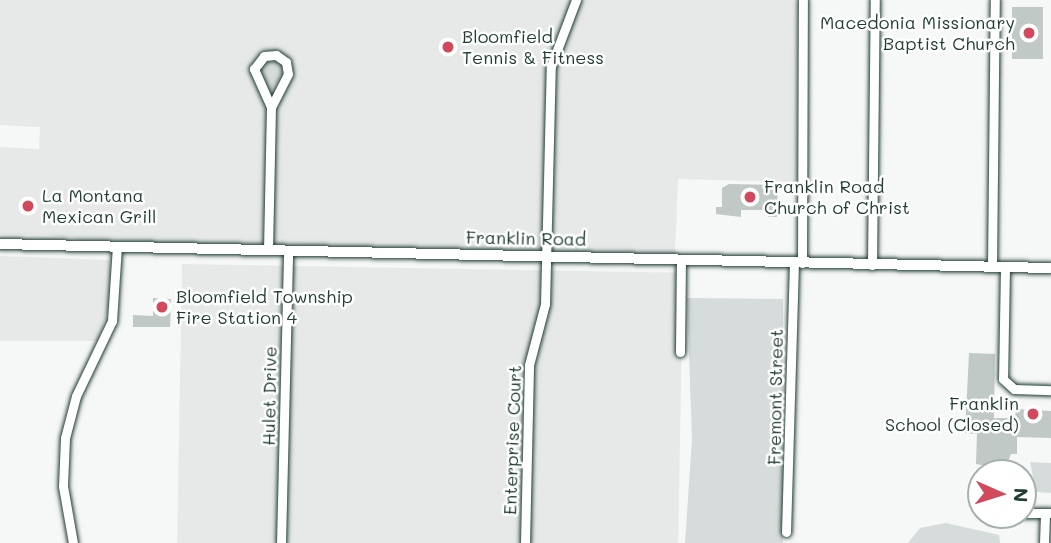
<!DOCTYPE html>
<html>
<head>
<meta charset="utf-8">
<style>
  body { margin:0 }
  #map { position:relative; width:1051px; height:543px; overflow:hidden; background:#f6f7f7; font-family:Mali,sans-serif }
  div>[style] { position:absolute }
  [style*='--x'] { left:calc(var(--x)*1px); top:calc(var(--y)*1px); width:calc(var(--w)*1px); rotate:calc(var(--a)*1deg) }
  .built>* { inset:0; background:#e6e9e8; transform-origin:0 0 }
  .green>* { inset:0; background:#d6dcdb }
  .building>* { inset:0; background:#c0c9c6; transform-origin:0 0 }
  .roads { filter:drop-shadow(0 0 2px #1f3d34) drop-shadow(0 0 2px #1f3d34) }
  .minor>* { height:9px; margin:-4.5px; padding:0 4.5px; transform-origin:4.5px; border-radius:4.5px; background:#fff }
  .tertiary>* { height:10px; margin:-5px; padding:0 5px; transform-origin:5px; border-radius:5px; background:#fff }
  .dots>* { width:19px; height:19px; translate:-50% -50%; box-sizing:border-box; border:4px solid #fff; border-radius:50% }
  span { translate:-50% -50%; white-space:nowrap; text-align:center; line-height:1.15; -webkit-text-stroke:5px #fff; paint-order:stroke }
  .poi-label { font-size:18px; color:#1f3d34 }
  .right { translate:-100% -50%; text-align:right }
  .left { translate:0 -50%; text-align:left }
  .street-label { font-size:18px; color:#1f3d34 }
  .north { position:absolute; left:967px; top:459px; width:70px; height:70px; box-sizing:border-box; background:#fff; border:2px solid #a5b1ae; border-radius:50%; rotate:93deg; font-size:19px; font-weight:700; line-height:28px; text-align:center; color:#1f3d34 }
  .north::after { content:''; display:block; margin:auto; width:24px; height:32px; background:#d1495b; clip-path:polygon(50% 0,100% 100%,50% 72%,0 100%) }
</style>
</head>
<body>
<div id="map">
  <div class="built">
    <div style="clip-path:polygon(0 0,797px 0,797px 182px,678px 179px,675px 257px,79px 244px,79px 239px,48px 235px,0 234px,0 147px,39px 149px,40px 127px,0 125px)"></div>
    <div style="clip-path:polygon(0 256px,109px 260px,113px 293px,98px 341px,0 341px)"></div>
    <div style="left:182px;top:264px;width:501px;height:279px;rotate:1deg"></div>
  </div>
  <div class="green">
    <div style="clip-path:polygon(275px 59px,285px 72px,269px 92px,259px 68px)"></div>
    <div style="clip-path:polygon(687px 298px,783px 299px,783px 543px,685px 543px,692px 439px)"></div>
    <div style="clip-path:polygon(1030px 462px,1051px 463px,1051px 493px,1036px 492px)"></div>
    <div style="clip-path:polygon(946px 523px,999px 535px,1000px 543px,908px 543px,920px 528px)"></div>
  </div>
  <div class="building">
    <div style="left:1012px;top:7px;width:31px;height:52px"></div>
    <div style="clip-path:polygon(729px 184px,778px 185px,777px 217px,768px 217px,768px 210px,741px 210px,741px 217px,716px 214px,716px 207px,722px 207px,722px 188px)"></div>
    <div style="clip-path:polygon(153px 298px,171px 299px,170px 327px,133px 327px,133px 315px,153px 316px)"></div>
    <div style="clip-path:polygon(969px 353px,995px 354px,994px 418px,1015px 418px,1016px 409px,1051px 411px,1051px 438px,1017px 437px,1017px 454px,1011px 454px,1005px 469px,976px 464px,977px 434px,965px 433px)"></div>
  </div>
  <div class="roads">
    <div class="minor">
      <div style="--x:276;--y:55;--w:12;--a:35"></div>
      <div style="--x:286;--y:62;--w:12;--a:81"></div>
      <div style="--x:288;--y:74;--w:37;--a:117"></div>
      <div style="--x:271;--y:107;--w:42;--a:-114.1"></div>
      <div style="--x:254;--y:69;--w:16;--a:-52"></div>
      <div style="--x:264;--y:56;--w:12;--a:-5"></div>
      <div style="--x:268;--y:250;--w:143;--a:-88.8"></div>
      <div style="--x:802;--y:263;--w:263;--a:-89.8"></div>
      <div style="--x:872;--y:265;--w:265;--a:-89.4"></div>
      <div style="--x:992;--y:267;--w:267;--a:-89.4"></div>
      <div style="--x:1005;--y:267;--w:112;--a:91"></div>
      <div style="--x:1003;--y:379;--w:15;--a:42"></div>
      <div style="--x:1014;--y:389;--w:37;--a:2"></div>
      <div style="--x:680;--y:352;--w:92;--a:-89.4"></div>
      <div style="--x:1023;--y:513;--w:28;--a:0"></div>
      <div style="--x:786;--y:532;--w:269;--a:-88.3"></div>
      <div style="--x:73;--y:543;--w:58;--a:-100"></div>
      <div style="--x:63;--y:486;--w:48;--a:-87.6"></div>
      <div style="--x:65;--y:438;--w:43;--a:-75.3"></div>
      <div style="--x:76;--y:396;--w:83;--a:-64.4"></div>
      <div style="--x:112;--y:321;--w:75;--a:-86.2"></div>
      <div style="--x:281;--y:543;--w:293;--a:-88.6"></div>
      <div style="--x:525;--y:543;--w:178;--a:-88.7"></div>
      <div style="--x:529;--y:365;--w:63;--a:-75.3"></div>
      <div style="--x:545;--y:304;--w:238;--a:-88.6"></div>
      <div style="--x:551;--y:66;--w:71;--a:-69.3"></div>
      <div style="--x:1044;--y:543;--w:30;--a:-88"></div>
    </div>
    <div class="tertiary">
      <div style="--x:0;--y:244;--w:1051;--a:1.31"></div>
    </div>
  </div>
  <div class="dots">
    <div style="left:1029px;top:33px;background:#d1495b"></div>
    <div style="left:448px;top:47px;background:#d1495b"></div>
    <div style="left:750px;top:197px;background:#d1495b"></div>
    <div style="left:28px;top:206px;background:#d1495b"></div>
    <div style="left:162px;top:307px;background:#d1495b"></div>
    <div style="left:1033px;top:414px;background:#d1495b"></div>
  </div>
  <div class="poi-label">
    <span class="right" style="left:1015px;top:33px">Macedonia Missionary<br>Baptist Church</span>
    <span class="left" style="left:462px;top:47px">Bloomfield<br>Tennis &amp; Fitness</span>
    <span class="left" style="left:764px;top:197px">Franklin Road<br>Church of Christ</span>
    <span class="left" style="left:42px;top:206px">La Montana<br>Mexican Grill</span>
    <span class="left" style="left:176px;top:307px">Bloomfield Township<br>Fire Station 4</span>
    <span class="right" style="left:1019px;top:414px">Franklin<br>School (Closed)</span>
  </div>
  <div class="street-label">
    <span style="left:526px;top:238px;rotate:1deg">Franklin Road</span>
    <span style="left:269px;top:396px;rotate:-89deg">Hulet Drive</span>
    <span style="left:775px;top:397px;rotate:-89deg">Fremont Street</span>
    <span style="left:512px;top:440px;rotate:-88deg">Enterprise Court</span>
  </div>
  <div class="north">N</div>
</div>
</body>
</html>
